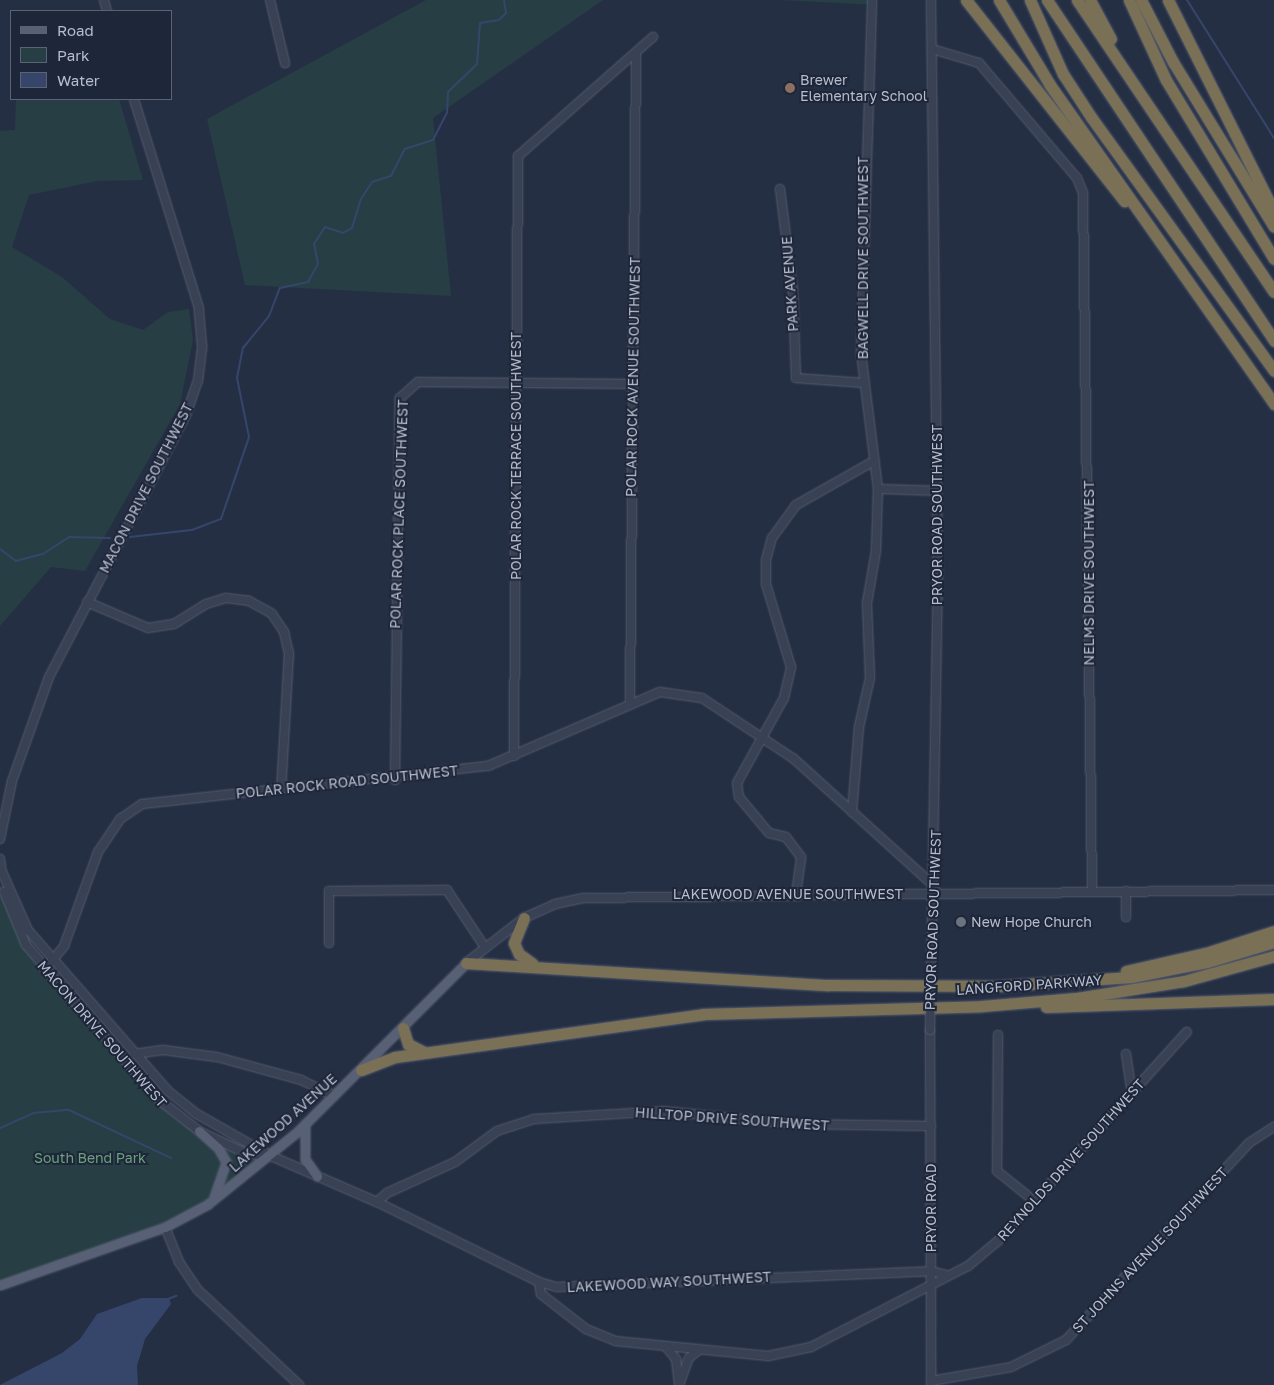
<!DOCTYPE html>
<html>
<head>
<meta charset="utf-8">
<style>
  body { margin:0 }
  #map { position:relative; width:1274px; height:1385px; overflow:hidden; background:#252f44; font-family:"Golos Text",sans-serif }
  div>[style] { position:absolute }
  [style*='--x'] { left:calc(var(--x)*1px); top:calc(var(--y)*1px); width:calc(var(--w)*1px); rotate:calc(var(--a)*1deg) }
  .green>* { inset:0; background:#273e45 }
  .water>* { inset:0; background:#36466b }
  .stream>* { height:2px; margin:-1px; padding:0 1px; transform-origin:1px; border-radius:1px; background:#36466b }
  .roads { filter:drop-shadow(0 0 1px #555c6e) drop-shadow(0 0 1px #555c6e) }
  .minor>* { height:8px; margin:-4px; padding:0 4px; transform-origin:4px; border-radius:4px; background:#394154 }
  .major>* { height:9px; margin:-4.5px; padding:0 4.5px; transform-origin:4.5px; border-radius:4.5px; background:#576074 }
  .highway>* { height:11px; margin:-5.5px; padding:0 5.5px; transform-origin:5.5px; border-radius:5.5px; background:#7a7056 }
  .bridges { filter:drop-shadow(0 0 1px #555c6e) drop-shadow(0 0 1px #555c6e) }
  .minor-bridge>* { height:8px; margin:-4px; padding:0 4px; transform-origin:4px; border-radius:4px; background:#394154 }
  .dots>* { width:14px; height:14px; translate:-50% -50%; box-sizing:border-box; border:2px solid #1e2639; border-radius:50% }
  span { translate:-50% -50%; white-space:nowrap; text-align:center; line-height:1.15; -webkit-text-stroke:4px #1e2639; paint-order:stroke }
  .poi-label { font-size:14px; color:#b7bdcd }
  .left { translate:0 -50%; text-align:left }
  .street-label { font-size:14px; color:#b7bdcd }
  .park-label { font-size:14px; color:#6ca07e }
  .legend { position:absolute; left:10px; top:10px; width:162px; height:90px; box-sizing:border-box; background:#1e2639; border:1px solid #5b6274; margin:0; padding:6px 9px; list-style:none; font-size:15px; color:#b7bdcd }
  .legend li { display:flex; align-items:center; gap:10px; height:25px }
  .legend b { width:25px; border:1px solid #5b6274 }
</style>
</head>
<body>
<div id="map">
  <div class="green">
    <div style="clip-path:polygon(426px 0,603px 0,433px 118px,451px 296px,245px 285px,207px 119px)"></div>
    <div style="clip-path:polygon(780px 0,876px 0,877px 5px)"></div>
    <div style="clip-path:polygon(16px 99px,119px 99px,143px 180px,97px 181px,29px 195px,12px 247px,62px 277px,110px 319px,143px 330px,168px 312px,189px 309px,193px 340px,180px 404px,85px 571px,51px 567px,0 626px,0 131px,15px 130px)"></div>
    <div style="clip-path:polygon(0 884px,45px 969px,184px 1122px,271px 1156px,165px 1227px,0 1288px)"></div>
  </div>
  <div class="water">
    <div style="clip-path:polygon(142px 1298px,169px 1298px,171px 1304px,145px 1339px,137px 1366px,138px 1385px,0 1385px,62px 1353px,80px 1339px,97px 1314px)"></div>
  </div>
  <div class="stream">
    <div style="--x:1187;--y:0;--w:163;--a:57.8"></div>
    <div style="--x:130;--y:537;--w:62;--a:-6.4"></div>
    <div style="--x:192;--y:530;--w:31;--a:-21"></div>
    <div style="--x:221;--y:519;--w:87;--a:-71.1"></div>
    <div style="--x:249;--y:437;--w:60;--a:-101.5"></div>
    <div style="--x:237;--y:378;--w:31;--a:-79"></div>
    <div style="--x:243;--y:348;--w:41;--a:-50.9"></div>
    <div style="--x:269;--y:316;--w:30;--a:-69"></div>
    <div style="--x:280;--y:288;--w:29;--a:-12"></div>
    <div style="--x:308;--y:282;--w:21;--a:-61"></div>
    <div style="--x:318;--y:264;--w:20;--a:-101"></div>
    <div style="--x:314;--y:244;--w:20;--a:-57"></div>
    <div style="--x:325;--y:227;--w:19;--a:18"></div>
    <div style="--x:343;--y:233;--w:10;--a:-29"></div>
    <div style="--x:352;--y:228;--w:30;--a:-73"></div>
    <div style="--x:361;--y:199;--w:20;--a:-57"></div>
    <div style="--x:372;--y:182;--w:20;--a:-18"></div>
    <div style="--x:391;--y:176;--w:30;--a:-63"></div>
    <div style="--x:405;--y:149;--w:29;--a:-18"></div>
    <div style="--x:433;--y:140;--w:30;--a:-63"></div>
    <div style="--x:447;--y:113;--w:21;--a:-87"></div>
    <div style="--x:448;--y:92;--w:40;--a:-44"></div>
    <div style="--x:477;--y:64;--w:41;--a:-85.8"></div>
    <div style="--x:480;--y:23;--w:19;--a:-9"></div>
    <div style="--x:499;--y:20;--w:10;--a:-45"></div>
    <div style="--x:506;--y:13;--w:13;--a:-99"></div>
    <div style="--x:0;--y:549;--w:20;--a:37"></div>
    <div style="--x:16;--y:561;--w:28;--a:-15"></div>
    <div style="--x:43;--y:554;--w:31;--a:-33"></div>
    <div style="--x:69;--y:537;--w:41;--a:1.4"></div>
    <div style="--x:0;--y:1128;--w:36;--a:-24"></div>
    <div style="--x:33;--y:1113;--w:36;--a:-5"></div>
    <div style="--x:69;--y:1110;--w:113;--a:25.2"></div>
    <div style="--x:168;--y:1299;--w:9;--a:-21"></div>
  </div>
  <div class="roads">
    <div class="minor">
      <div style="--x:104;--y:0;--w:11;--a:75"></div>
      <div style="--x:270;--y:0;--w:65;--a:76.6"></div>
      <div style="--x:932;--y:49;--w:49;--a:16.6"></div>
      <div style="--x:979;--y:63;--w:151;--a:49.6"></div>
      <div style="--x:1077;--y:178;--w:16;--a:68"></div>
      <div style="--x:1083;--y:193;--w:698;--a:89.26"></div>
      <div style="--x:780;--y:189;--w:103;--a:82.7"></div>
      <div style="--x:793;--y:291;--w:87;--a:88"></div>
      <div style="--x:796;--y:378;--w:68;--a:4.2"></div>
      <div style="--x:878;--y:489;--w:59;--a:1.9"></div>
      <div style="--x:87;--y:602;--w:66;--a:23.1"></div>
      <div style="--x:148;--y:628;--w:26;--a:-9"></div>
      <div style="--x:174;--y:624;--w:38;--a:-32"></div>
      <div style="--x:206;--y:604;--w:21;--a:-17"></div>
      <div style="--x:226;--y:598;--w:23;--a:7"></div>
      <div style="--x:249;--y:601;--w:26;--a:29"></div>
      <div style="--x:272;--y:614;--w:22;--a:56"></div>
      <div style="--x:284;--y:632;--w:22;--a:77"></div>
      <div style="--x:289;--y:653;--w:137;--a:93.3"></div>
      <div style="--x:630;--y:702;--w:649;--a:-89.47"></div>
      <div style="--x:514;--y:756;--w:600;--a:-89.62"></div>
      <div style="--x:518;--y:156;--w:180;--a:-41.4"></div>
      <div style="--x:395;--y:780;--w:382;--a:-89.3"></div>
      <div style="--x:400;--y:398;--w:24;--a:-42"></div>
      <div style="--x:418;--y:382;--w:215;--a:0.5"></div>
      <div style="--x:852;--y:812;--w:85;--a:-85.3"></div>
      <div style="--x:859;--y:727;--w:50;--a:-77.3"></div>
      <div style="--x:870;--y:678;--w:75;--a:-92.3"></div>
      <div style="--x:867;--y:603;--w:53;--a:-80.2"></div>
      <div style="--x:876;--y:551;--w:62;--a:-88.2"></div>
      <div style="--x:878;--y:489;--w:137;--a:-97.1"></div>
      <div style="--x:861;--y:353;--w:353;--a:-88.2"></div>
      <div style="--x:0;--y:839;--w:59;--a:-78.3"></div>
      <div style="--x:12;--y:781;--w:110;--a:-70.4"></div>
      <div style="--x:49;--y:677;--w:296;--a:-62.4"></div>
      <div style="--x:186;--y:415;--w:36;--a:-71"></div>
      <div style="--x:198;--y:381;--w:35;--a:-83"></div>
      <div style="--x:202;--y:346;--w:38;--a:-95"></div>
      <div style="--x:199;--y:308;--w:219;--a:-107.3"></div>
      <div style="--x:0;--y:859;--w:16;--a:83"></div>
      <div style="--x:2;--y:872;--w:64;--a:65.9"></div>
      <div style="--x:28;--y:930;--w:212;--a:49"></div>
      <div style="--x:167;--y:1090;--w:38;--a:39"></div>
      <div style="--x:197;--y:1114;--w:85;--a:29.6"></div>
      <div style="--x:271;--y:1156;--w:116;--a:23.5"></div>
      <div style="--x:377;--y:1202;--w:181;--a:26.3"></div>
      <div style="--x:539;--y:1282;--w:19;--a:16"></div>
      <div style="--x:557;--y:1287;--w:374;--a:-2.4"></div>
      <div style="--x:931;--y:1271;--w:16;--a:15"></div>
      <div style="--x:1126;--y:891;--w:26;--a:90"></div>
      <div style="--x:4;--y:892;--w:57;--a:67.5"></div>
      <div style="--x:26;--y:945;--w:203;--a:49.4"></div>
      <div style="--x:158;--y:1099;--w:52;--a:38"></div>
      <div style="--x:199;--y:1131;--w:53;--a:25.6"></div>
      <div style="--x:247;--y:1154;--w:22;--a:5"></div>
      <div style="--x:796;--y:894;--w:37;--a:-82"></div>
      <div style="--x:801;--y:857;--w:25;--a:-127"></div>
      <div style="--x:786;--y:837;--w:17;--a:-167"></div>
      <div style="--x:769;--y:833;--w:47;--a:-129.8"></div>
      <div style="--x:739;--y:797;--w:14;--a:-98"></div>
      <div style="--x:737;--y:783;--w:97;--a:-61.1"></div>
      <div style="--x:784;--y:698;--w:32;--a:-77"></div>
      <div style="--x:791;--y:667;--w:87;--a:-106.8"></div>
      <div style="--x:766;--y:584;--w:24;--a:-90"></div>
      <div style="--x:766;--y:560;--w:23;--a:-75"></div>
      <div style="--x:772;--y:538;--w:41;--a:-54"></div>
      <div style="--x:796;--y:505;--w:90;--a:-29.4"></div>
      <div style="--x:329;--y:943;--w:52;--a:-90"></div>
      <div style="--x:329;--y:891;--w:118;--a:-0.5"></div>
      <div style="--x:447;--y:890;--w:67;--a:56.5"></div>
      <div style="--x:466;--y:963;--w:73;--a:-37.8"></div>
      <div style="--x:524;--y:918;--w:34;--a:-24"></div>
      <div style="--x:555;--y:904;--w:30;--a:-12"></div>
      <div style="--x:584;--y:898;--w:690;--a:-0.66"></div>
      <div style="--x:45;--y:969;--w:30;--a:-50"></div>
      <div style="--x:64;--y:946;--w:100;--a:-70.1"></div>
      <div style="--x:98;--y:852;--w:40;--a:-56"></div>
      <div style="--x:120;--y:819;--w:27;--a:-34"></div>
      <div style="--x:142;--y:804;--w:348;--a:-6.3"></div>
      <div style="--x:488;--y:766;--w:187;--a:-23.3"></div>
      <div style="--x:660;--y:692;--w:42;--a:8.1"></div>
      <div style="--x:702;--y:698;--w:110;--a:33.5"></div>
      <div style="--x:794;--y:759;--w:190;--a:42.2"></div>
      <div style="--x:931;--y:971;--w:390;--a:-89"></div>
      <div style="--x:938;--y:581;--w:581;--a:-90.69"></div>
      <div style="--x:930;--y:1030;--w:355;--a:89.8"></div>
      <div style="--x:998;--y:1035;--w:136;--a:90.4"></div>
      <div style="--x:997;--y:1171;--w:48;--a:39"></div>
      <div style="--x:134;--y:1054;--w:29;--a:-8"></div>
      <div style="--x:163;--y:1050;--w:54;--a:7.4"></div>
      <div style="--x:217;--y:1057;--w:87;--a:15.3"></div>
      <div style="--x:301;--y:1080;--w:37;--a:26"></div>
      <div style="--x:1126;--y:1054;--w:40;--a:81.5"></div>
      <div style="--x:377;--y:1202;--w:13;--a:-42"></div>
      <div style="--x:387;--y:1193;--w:75;--a:-24.5"></div>
      <div style="--x:455;--y:1162;--w:52;--a:-36.4"></div>
      <div style="--x:497;--y:1131;--w:39;--a:-18"></div>
      <div style="--x:534;--y:1119;--w:129;--a:-3.5"></div>
      <div style="--x:663;--y:1111;--w:131;--a:5.7"></div>
      <div style="--x:793;--y:1124;--w:138;--a:0.8"></div>
      <div style="--x:165;--y:1227;--w:38;--a:68"></div>
      <div style="--x:179;--y:1262;--w:34;--a:56"></div>
      <div style="--x:198;--y:1290;--w:139;--a:43.2"></div>
      <div style="--x:539;--y:1282;--w:12;--a:81"></div>
      <div style="--x:541;--y:1294;--w:57;--a:37.9"></div>
      <div style="--x:586;--y:1329;--w:31;--a:22"></div>
      <div style="--x:615;--y:1341;--w:154;--a:5.6"></div>
      <div style="--x:768;--y:1356;--w:44;--a:-11.8"></div>
      <div style="--x:811;--y:1347;--w:177;--a:-27.3"></div>
      <div style="--x:968;--y:1266;--w:38;--a:-40"></div>
      <div style="--x:997;--y:1242;--w:283;--a:-47.9"></div>
      <div style="--x:666;--y:1347;--w:16;--a:50"></div>
      <div style="--x:676;--y:1359;--w:26;--a:83"></div>
      <div style="--x:931;--y:1381;--w:81;--a:-9.9"></div>
      <div style="--x:1011;--y:1367;--w:61;--a:-26.1"></div>
      <div style="--x:1066;--y:1340;--w:269;--a:-47.1"></div>
      <div style="--x:1249;--y:1143;--w:30;--a:-33"></div>
      <div style="--x:679;--y:1385;--w:29;--a:-70"></div>
      <div style="--x:689;--y:1358;--w:13;--a:-39"></div>
    </div>
    <div class="major">
      <div style="--x:305;--y:1124;--w:35;--a:90"></div>
      <div style="--x:305;--y:1159;--w:21;--a:55"></div>
      <div style="--x:199;--y:1131;--w:25;--a:42"></div>
      <div style="--x:218;--y:1148;--w:16;--a:60"></div>
      <div style="--x:226;--y:1162;--w:37;--a:109"></div>
      <div style="--x:0;--y:1285;--w:175;--a:-19.4"></div>
      <div style="--x:165;--y:1227;--w:49;--a:-28.1"></div>
      <div style="--x:208;--y:1204;--w:114;--a:-39"></div>
      <div style="--x:297;--y:1132;--w:239;--a:-45"></div>
    </div>
    <div class="highway">
      <div style="--x:966;--y:0;--w:256;--a:51.8"></div>
      <div style="--x:999;--y:0;--w:99;--a:59"></div>
      <div style="--x:1050;--y:85;--w:390;--a:54.9"></div>
      <div style="--x:1030;--y:0;--w:81;--a:66"></div>
      <div style="--x:1063;--y:74;--w:51;--a:56.9"></div>
      <div style="--x:1091;--y:117;--w:313;--a:54.2"></div>
      <div style="--x:1047;--y:0;--w:410;--a:56.3"></div>
      <div style="--x:1077;--y:0;--w:352;--a:56"></div>
      <div style="--x:1090;--y:0;--w:44;--a:61.7"></div>
      <div style="--x:1129;--y:0;--w:88;--a:65.2"></div>
      <div style="--x:1166;--y:80;--w:209;--a:58.9"></div>
      <div style="--x:1141;--y:0;--w:70;--a:62.7"></div>
      <div style="--x:1173;--y:62;--w:193;--a:58.5"></div>
      <div style="--x:1168;--y:0;--w:237;--a:63.4"></div>
      <div style="--x:524;--y:918;--w:27;--a:112"></div>
      <div style="--x:514;--y:943;--w:12;--a:66"></div>
      <div style="--x:519;--y:954;--w:16;--a:35"></div>
      <div style="--x:466;--y:963;--w:363;--a:3.5"></div>
      <div style="--x:828;--y:985;--w:170;--a:0.3"></div>
      <div style="--x:998;--y:986;--w:133;--a:-3.9"></div>
      <div style="--x:1131;--y:977;--w:77;--a:-11.2"></div>
      <div style="--x:1207;--y:962;--w:70;--a:-16.6"></div>
      <div style="--x:1126;--y:971;--w:82;--a:-12.7"></div>
      <div style="--x:1206;--y:953;--w:71;--a:-17.9"></div>
      <div style="--x:1046;--y:1007;--w:228;--a:-2"></div>
      <div style="--x:403;--y:1028;--w:17;--a:73"></div>
      <div style="--x:408;--y:1044;--w:18;--a:27"></div>
      <div style="--x:361;--y:1070;--w:36;--a:-21"></div>
      <div style="--x:395;--y:1057;--w:311;--a:-7.9"></div>
      <div style="--x:703;--y:1014;--w:279;--a:-1.6"></div>
      <div style="--x:982;--y:1006;--w:95;--a:-4.8"></div>
      <div style="--x:1077;--y:998;--w:108;--a:-9"></div>
      <div style="--x:1184;--y:981;--w:93;--a:-15.5"></div>
    </div>
  </div>
  <div class="bridges">
    <div class="minor-bridge">
      <div style="--x:930;--y:1030;--w:59;--a:-89"></div>
    </div>
  </div>
  <div class="dots">
    <div style="left:790px;top:88px;background:#8d6e63"></div>
    <div style="left:961px;top:922px;background:#6b7280"></div>
  </div>
  <div class="poi-label">
    <span class="left" style="left:800px;top:88px">Brewer<br>Elementary School</span>
    <span class="left" style="left:971px;top:922px">New Hope Church</span>
  </div>
  <div class="street-label">
    <span style="left:863px;top:258px;rotate:-90deg">BAGWELL DRIVE SOUTHWEST</span>
    <span style="left:790px;top:284px;rotate:-94deg">PARK AVENUE</span>
    <span style="left:633px;top:377px;rotate:-89deg">POLAR ROCK AVENUE SOUTHWEST</span>
    <span style="left:516px;top:456px;rotate:-90deg">POLAR ROCK TERRACE SOUTHWEST</span>
    <span style="left:146px;top:488px;rotate:-63deg">MACON DRIVE SOUTHWEST</span>
    <span style="left:399px;top:514px;rotate:-88deg">POLAR ROCK PLACE SOUTHWEST</span>
    <span style="left:937px;top:515px;rotate:-90deg">PRYOR ROAD SOUTHWEST</span>
    <span style="left:1089px;top:573px;rotate:-90deg">NELMS DRIVE SOUTHWEST</span>
    <span style="left:347px;top:782px;rotate:-6deg">POLAR ROCK ROAD SOUTHWEST</span>
    <span style="left:788px;top:894px">LAKEWOOD AVENUE SOUTHWEST</span>
    <span style="left:933px;top:920px;rotate:-88deg">PRYOR ROAD SOUTHWEST</span>
    <span style="left:1029px;top:985px;rotate:-4deg">LANGFORD PARKWAY</span>
    <span style="left:102px;top:1034px;rotate:49deg">MACON DRIVE SOUTHWEST</span>
    <span style="left:732px;top:1119px;rotate:4deg">HILLTOP DRIVE SOUTHWEST</span>
    <span style="left:283px;top:1123px;rotate:-42deg">LAKEWOOD AVENUE</span>
    <span style="left:1071px;top:1160px;rotate:-48deg">REYNOLDS DRIVE SOUTHWEST</span>
    <span style="left:931px;top:1208px;rotate:-90deg">PRYOR ROAD</span>
    <span style="left:1150px;top:1250px;rotate:-47deg">ST JOHNS AVENUE SOUTHWEST</span>
    <span style="left:669px;top:1282px;rotate:-3deg">LAKEWOOD WAY SOUTHWEST</span>
  </div>
  <div class="park-label">
    <span style="left:90px;top:1158px">South Bend Park</span>
  </div>
  <ul class="legend">
  <li><b style="height:6px;background:#576074"></b>Road</li>
  <li><b style="height:14px;background:#273e45"></b>Park</li>
  <li><b style="height:14px;background:#36466b"></b>Water</li>
  </ul>
</div>
</body>
</html>
